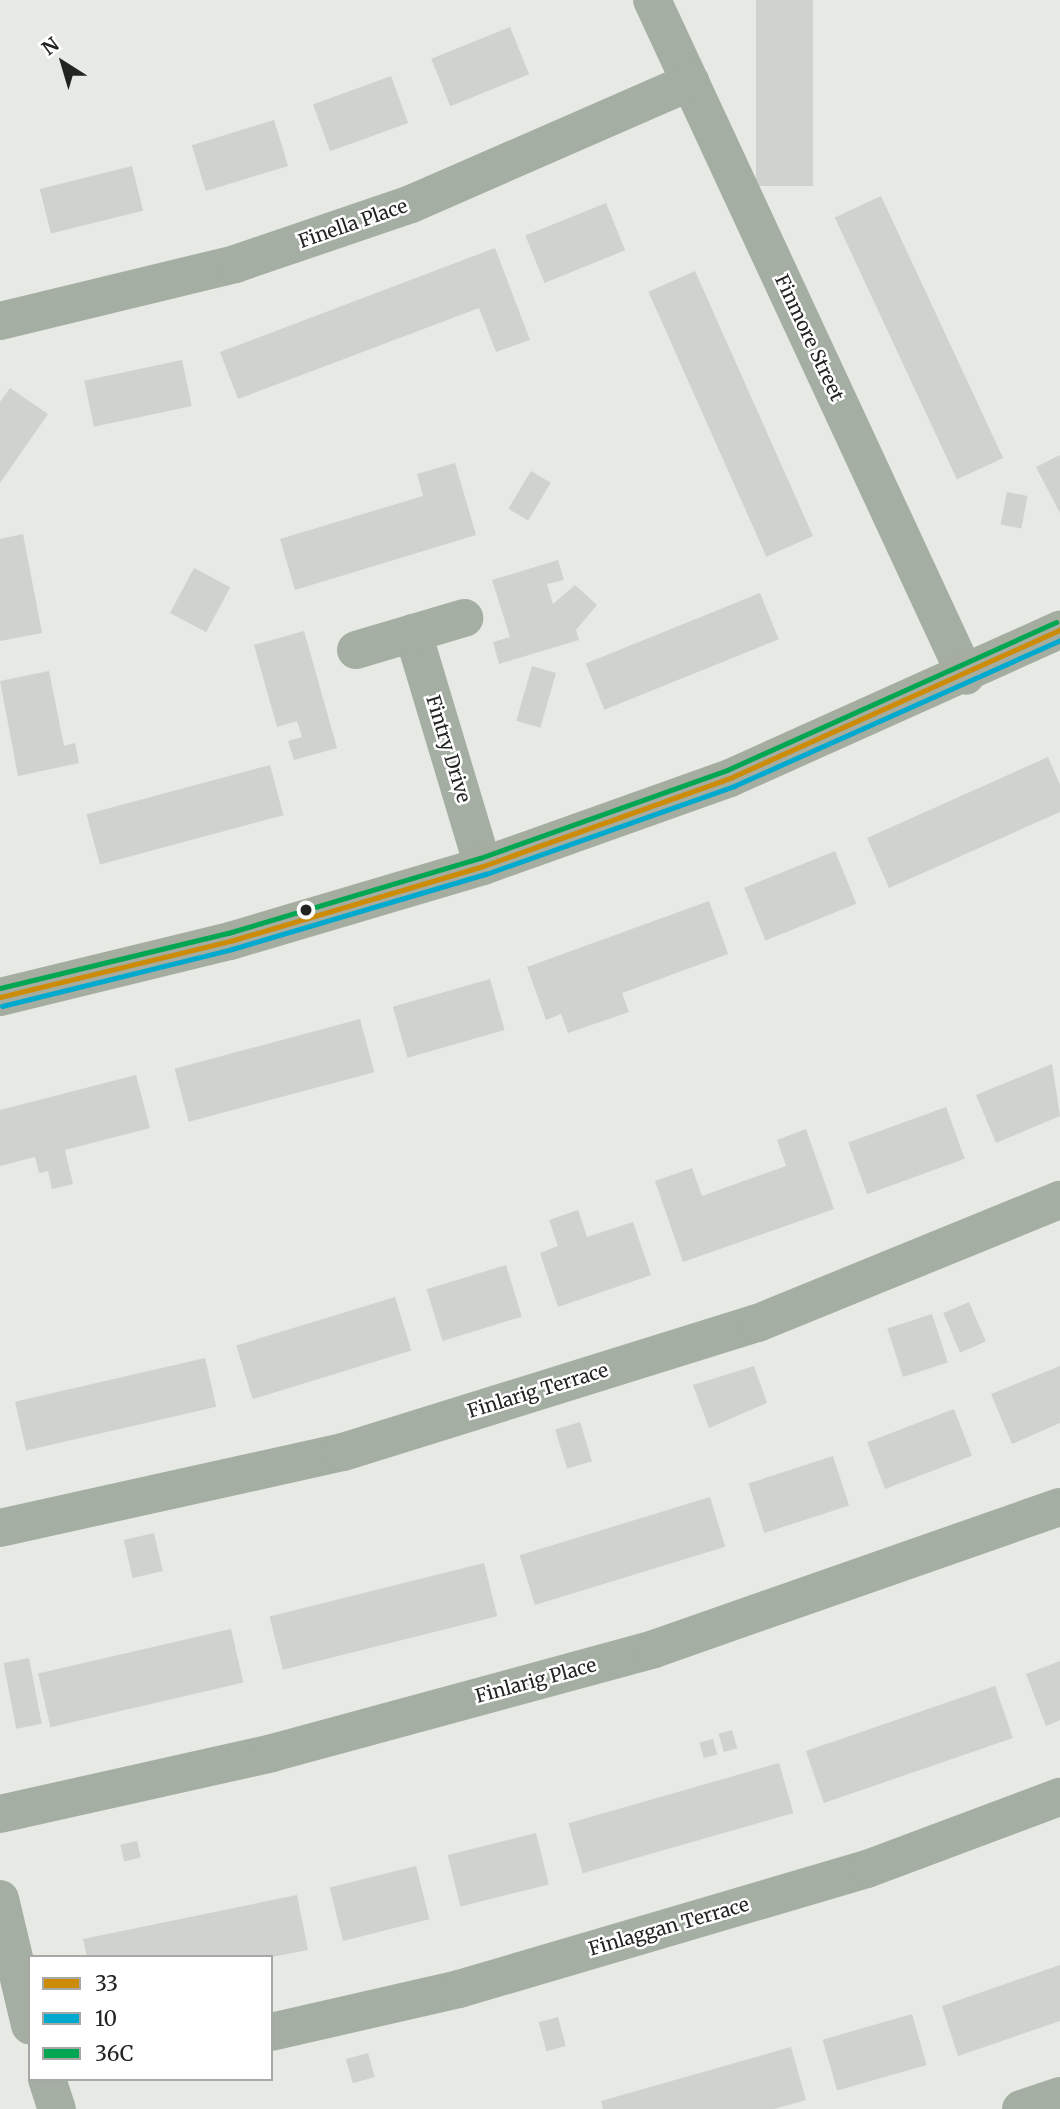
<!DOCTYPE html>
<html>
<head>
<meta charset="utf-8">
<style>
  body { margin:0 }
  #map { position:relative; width:1060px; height:2109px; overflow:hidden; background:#e6e9e4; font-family:Merriweather,serif }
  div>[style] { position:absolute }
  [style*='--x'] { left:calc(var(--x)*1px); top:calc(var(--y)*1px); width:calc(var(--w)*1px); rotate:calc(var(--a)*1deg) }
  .building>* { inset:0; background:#cfd2ce; transform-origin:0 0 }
  .street>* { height:38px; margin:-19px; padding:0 19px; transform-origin:19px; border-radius:19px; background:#a5aea2 }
  .secondary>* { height:38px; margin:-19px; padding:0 19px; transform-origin:19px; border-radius:19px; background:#a5aca0 }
  .bus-1>* { height:5px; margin:-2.5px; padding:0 2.5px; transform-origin:2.5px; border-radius:2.5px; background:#cc8c07 }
  .bus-2>* { height:5px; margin:-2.5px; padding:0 2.5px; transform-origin:2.5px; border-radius:2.5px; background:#00a9ce }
  .bus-3>* { height:5px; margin:-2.5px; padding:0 2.5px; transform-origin:2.5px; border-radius:2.5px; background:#00a651 }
  .dots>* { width:19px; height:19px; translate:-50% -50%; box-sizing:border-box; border:4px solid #fff; border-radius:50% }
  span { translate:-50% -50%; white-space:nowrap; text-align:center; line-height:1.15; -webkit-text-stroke:5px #fff; paint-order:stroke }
  .street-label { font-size:19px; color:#222421 }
  .legend { position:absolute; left:28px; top:1955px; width:245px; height:126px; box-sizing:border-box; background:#fff; border:2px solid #a7a7a6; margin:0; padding:9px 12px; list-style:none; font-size:21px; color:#222421 }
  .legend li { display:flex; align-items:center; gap:14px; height:35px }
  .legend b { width:35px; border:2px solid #a7a7a6 }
  .north { position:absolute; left:28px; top:28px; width:70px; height:70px; -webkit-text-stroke:5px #fff; paint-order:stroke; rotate:323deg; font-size:19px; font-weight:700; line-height:28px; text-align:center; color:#222421 }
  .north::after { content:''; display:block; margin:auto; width:24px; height:32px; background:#222421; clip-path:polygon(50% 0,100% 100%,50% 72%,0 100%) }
</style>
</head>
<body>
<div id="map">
  <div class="building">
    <div style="left:756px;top:0;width:57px;height:186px"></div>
    <div style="left:510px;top:27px;width:51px;height:85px;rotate:68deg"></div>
    <div style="left:391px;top:76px;width:50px;height:83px;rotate:70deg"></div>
    <div style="left:274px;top:120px;width:48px;height:86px;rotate:73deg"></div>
    <div style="left:132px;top:166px;width:46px;height:95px;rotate:76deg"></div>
    <div style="left:881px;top:196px;width:289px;height:51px;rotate:65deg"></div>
    <div style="left:606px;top:203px;width:51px;height:87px;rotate:68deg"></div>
    <div style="clip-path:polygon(495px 248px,530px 340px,496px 352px,479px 308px,238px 399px,220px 352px)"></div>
    <div style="left:695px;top:271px;width:290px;height:51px;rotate:66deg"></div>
    <div style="left:182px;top:360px;width:47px;height:100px;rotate:78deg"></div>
    <div style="clip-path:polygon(10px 388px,48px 414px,0 483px,0 402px)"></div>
    <div style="clip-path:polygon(1060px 455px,1060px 513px,1036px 467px)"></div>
    <div style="clip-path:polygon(455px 463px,476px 535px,295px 590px,280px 539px,423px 496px,417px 474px)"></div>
    <div style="left:531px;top:471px;width:23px;height:44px;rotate:31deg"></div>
    <div style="left:1007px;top:492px;width:21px;height:33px;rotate:11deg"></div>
    <div style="clip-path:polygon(23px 534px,42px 633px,0 641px,0 539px)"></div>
    <div style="clip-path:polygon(558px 560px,564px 580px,547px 584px,553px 604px,575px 585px,597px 605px,576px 630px,579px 640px,499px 664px,493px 642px,510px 637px,492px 580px)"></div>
    <div style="left:194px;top:568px;width:41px;height:51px;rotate:28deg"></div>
    <div style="left:760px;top:593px;width:50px;height:188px;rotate:68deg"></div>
    <div style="clip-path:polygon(304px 631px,337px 748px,294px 760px,288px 741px,302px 737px,297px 721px,277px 727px,254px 645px)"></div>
    <div style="left:532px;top:666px;width:25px;height:57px;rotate:16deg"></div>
    <div style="clip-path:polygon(49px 671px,64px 746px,75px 743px,79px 763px,18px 776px,0 681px)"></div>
    <div style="clip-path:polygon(1048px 757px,1060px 785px,1060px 812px,889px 888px,867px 838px)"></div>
    <div style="left:270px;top:765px;width:52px;height:190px;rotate:75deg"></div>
    <div style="left:835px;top:851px;width:57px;height:98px;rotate:68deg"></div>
    <div style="clip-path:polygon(709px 901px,728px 954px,622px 993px,629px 1012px,568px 1033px,561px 1014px,546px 1020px,527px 967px)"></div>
    <div style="left:490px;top:979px;width:53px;height:101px;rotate:74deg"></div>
    <div style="left:360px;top:1019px;width:55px;height:192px;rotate:75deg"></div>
    <div style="clip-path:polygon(1052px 1064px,1060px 1116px,996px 1143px,976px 1095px)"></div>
    <div style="clip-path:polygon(136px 1075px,150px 1128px,65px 1150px,73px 1184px,52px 1189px,48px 1171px,39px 1173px,35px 1157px,0 1166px,0 1110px)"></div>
    <div style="left:946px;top:1107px;width:55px;height:104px;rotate:70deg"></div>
    <div style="clip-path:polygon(806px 1129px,834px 1209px,683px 1262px,655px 1181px,692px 1168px,702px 1196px,786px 1166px,777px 1140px)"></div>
    <div style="clip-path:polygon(578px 1210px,587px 1237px,633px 1222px,651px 1275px,558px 1307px,540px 1253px,558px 1246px,549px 1220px)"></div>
    <div style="left:506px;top:1265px;width:54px;height:83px;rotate:73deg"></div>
    <div style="left:395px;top:1297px;width:56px;height:166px;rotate:73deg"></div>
    <div style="left:969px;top:1302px;width:43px;height:28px;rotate:67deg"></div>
    <div style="left:932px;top:1314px;width:51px;height:47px;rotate:72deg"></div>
    <div style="left:205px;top:1358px;width:50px;height:195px;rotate:77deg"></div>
    <div style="clip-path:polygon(754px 1366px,767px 1403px,709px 1428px,693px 1385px)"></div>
    <div style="clip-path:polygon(1060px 1366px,1060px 1423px,1012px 1444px,991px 1394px)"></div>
    <div style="left:954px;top:1409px;width:50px;height:93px;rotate:69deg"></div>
    <div style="left:580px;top:1422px;width:41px;height:26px;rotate:73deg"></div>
    <div style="left:833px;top:1456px;width:52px;height:89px;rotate:72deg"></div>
    <div style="left:710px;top:1497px;width:52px;height:199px;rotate:73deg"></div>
    <div style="left:154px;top:1533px;width:39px;height:31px;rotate:77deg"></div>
    <div style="left:484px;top:1563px;width:55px;height:221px;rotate:76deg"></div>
    <div style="left:231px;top:1629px;width:55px;height:198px;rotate:77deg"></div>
    <div style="left:29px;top:1658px;width:67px;height:26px;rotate:79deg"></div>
    <div style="clip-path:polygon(1060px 1661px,1060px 1720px,1046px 1726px,1026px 1674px)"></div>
    <div style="left:995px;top:1686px;width:55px;height:200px;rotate:71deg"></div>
    <div style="left:732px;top:1730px;width:19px;height:14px;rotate:74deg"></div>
    <div style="left:713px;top:1739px;width:16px;height:14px;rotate:75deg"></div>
    <div style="left:779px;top:1763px;width:52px;height:219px;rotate:74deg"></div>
    <div style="left:536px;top:1833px;width:53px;height:91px;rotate:76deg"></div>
    <div style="left:137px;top:1841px;width:17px;height:17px;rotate:77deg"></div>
    <div style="left:416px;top:1866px;width:55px;height:89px;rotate:76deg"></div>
    <div style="clip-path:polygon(297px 1895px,308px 1950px,271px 1957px,87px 1957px,83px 1939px)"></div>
    <div style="clip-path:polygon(1060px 1965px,1060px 2021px,958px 2056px,942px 2006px)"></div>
    <div style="left:912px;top:2014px;width:53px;height:93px;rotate:74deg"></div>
    <div style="left:558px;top:2017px;width:30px;height:20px;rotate:75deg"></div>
    <div style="clip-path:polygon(791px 2047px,806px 2100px,774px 2109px,603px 2109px,601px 2101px)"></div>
    <div style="left:368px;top:2053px;width:25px;height:23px;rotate:74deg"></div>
  </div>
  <div class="street">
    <div style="--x:652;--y:0;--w:745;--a:65.09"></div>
    <div style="--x:0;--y:321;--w:242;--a:-13.6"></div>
    <div style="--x:235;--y:264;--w:186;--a:-18.8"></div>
    <div style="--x:411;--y:204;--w:305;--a:-23.6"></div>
    <div style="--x:413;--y:633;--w:243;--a:73.3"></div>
    <div style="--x:356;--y:650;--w:113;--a:-16.5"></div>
    <div style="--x:0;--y:1528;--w:351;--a:-12.5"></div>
    <div style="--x:343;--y:1452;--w:435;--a:-17.3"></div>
    <div style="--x:758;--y:1323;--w:326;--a:-22.2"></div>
    <div style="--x:0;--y:1814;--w:279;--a:-12.6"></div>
    <div style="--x:272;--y:1753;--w:396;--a:-15.2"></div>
    <div style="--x:654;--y:1649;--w:430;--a:-19.3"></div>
    <div style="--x:0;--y:1899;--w:130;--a:76.6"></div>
    <div style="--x:271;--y:2032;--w:193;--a:-12.9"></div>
    <div style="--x:459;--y:1989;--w:425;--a:-16.4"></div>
    <div style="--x:867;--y:1869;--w:206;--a:-20.5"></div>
    <div style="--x:47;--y:2079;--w:32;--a:72"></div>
    <div style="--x:1021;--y:2109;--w:41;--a:-18.4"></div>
  </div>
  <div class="secondary">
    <div style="--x:0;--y:997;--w:237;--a:-13.7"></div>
    <div style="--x:230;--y:941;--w:264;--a:-16.5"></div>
    <div style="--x:483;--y:866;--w:262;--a:-19.6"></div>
    <div style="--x:730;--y:778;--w:362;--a:-24.2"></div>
  </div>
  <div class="bus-1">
    <div style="--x:0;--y:997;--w:237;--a:-13.7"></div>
    <div style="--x:230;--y:941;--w:264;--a:-16.5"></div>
    <div style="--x:483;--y:866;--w:262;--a:-19.6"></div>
    <div style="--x:730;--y:778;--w:362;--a:-24.2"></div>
  </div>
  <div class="bus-2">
    <div style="--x:2;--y:1006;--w:237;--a:-13.9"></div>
    <div style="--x:232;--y:949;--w:265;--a:-16.5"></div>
    <div style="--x:486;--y:874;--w:263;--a:-19.5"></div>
    <div style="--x:734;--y:786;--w:357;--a:-24.1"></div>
  </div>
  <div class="bus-3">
    <div style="--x:0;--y:988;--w:235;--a:-13.6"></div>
    <div style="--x:228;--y:933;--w:263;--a:-16.6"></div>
    <div style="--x:480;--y:858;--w:262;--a:-19.6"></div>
    <div style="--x:727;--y:770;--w:361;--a:-24.2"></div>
  </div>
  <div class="dots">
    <div style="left:306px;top:910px;background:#222421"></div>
  </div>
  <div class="street-label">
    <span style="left:353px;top:224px;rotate:-19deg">Finella Place</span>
    <span style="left:809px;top:338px;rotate:65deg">Finmore Street</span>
    <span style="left:448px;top:749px;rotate:73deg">Fintry Drive</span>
    <span style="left:538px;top:1391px;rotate:-17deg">Finlarig Terrace</span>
    <span style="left:536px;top:1681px;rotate:-15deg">Finlarig Place</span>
    <span style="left:669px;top:1927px;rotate:-16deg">Finlaggan Terrace</span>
  </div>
  <ul class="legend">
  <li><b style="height:9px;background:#cc8c07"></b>33</li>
  <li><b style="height:9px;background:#00a9ce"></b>10</li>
  <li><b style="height:9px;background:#00a651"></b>36C</li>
  </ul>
  <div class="north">N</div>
</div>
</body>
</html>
